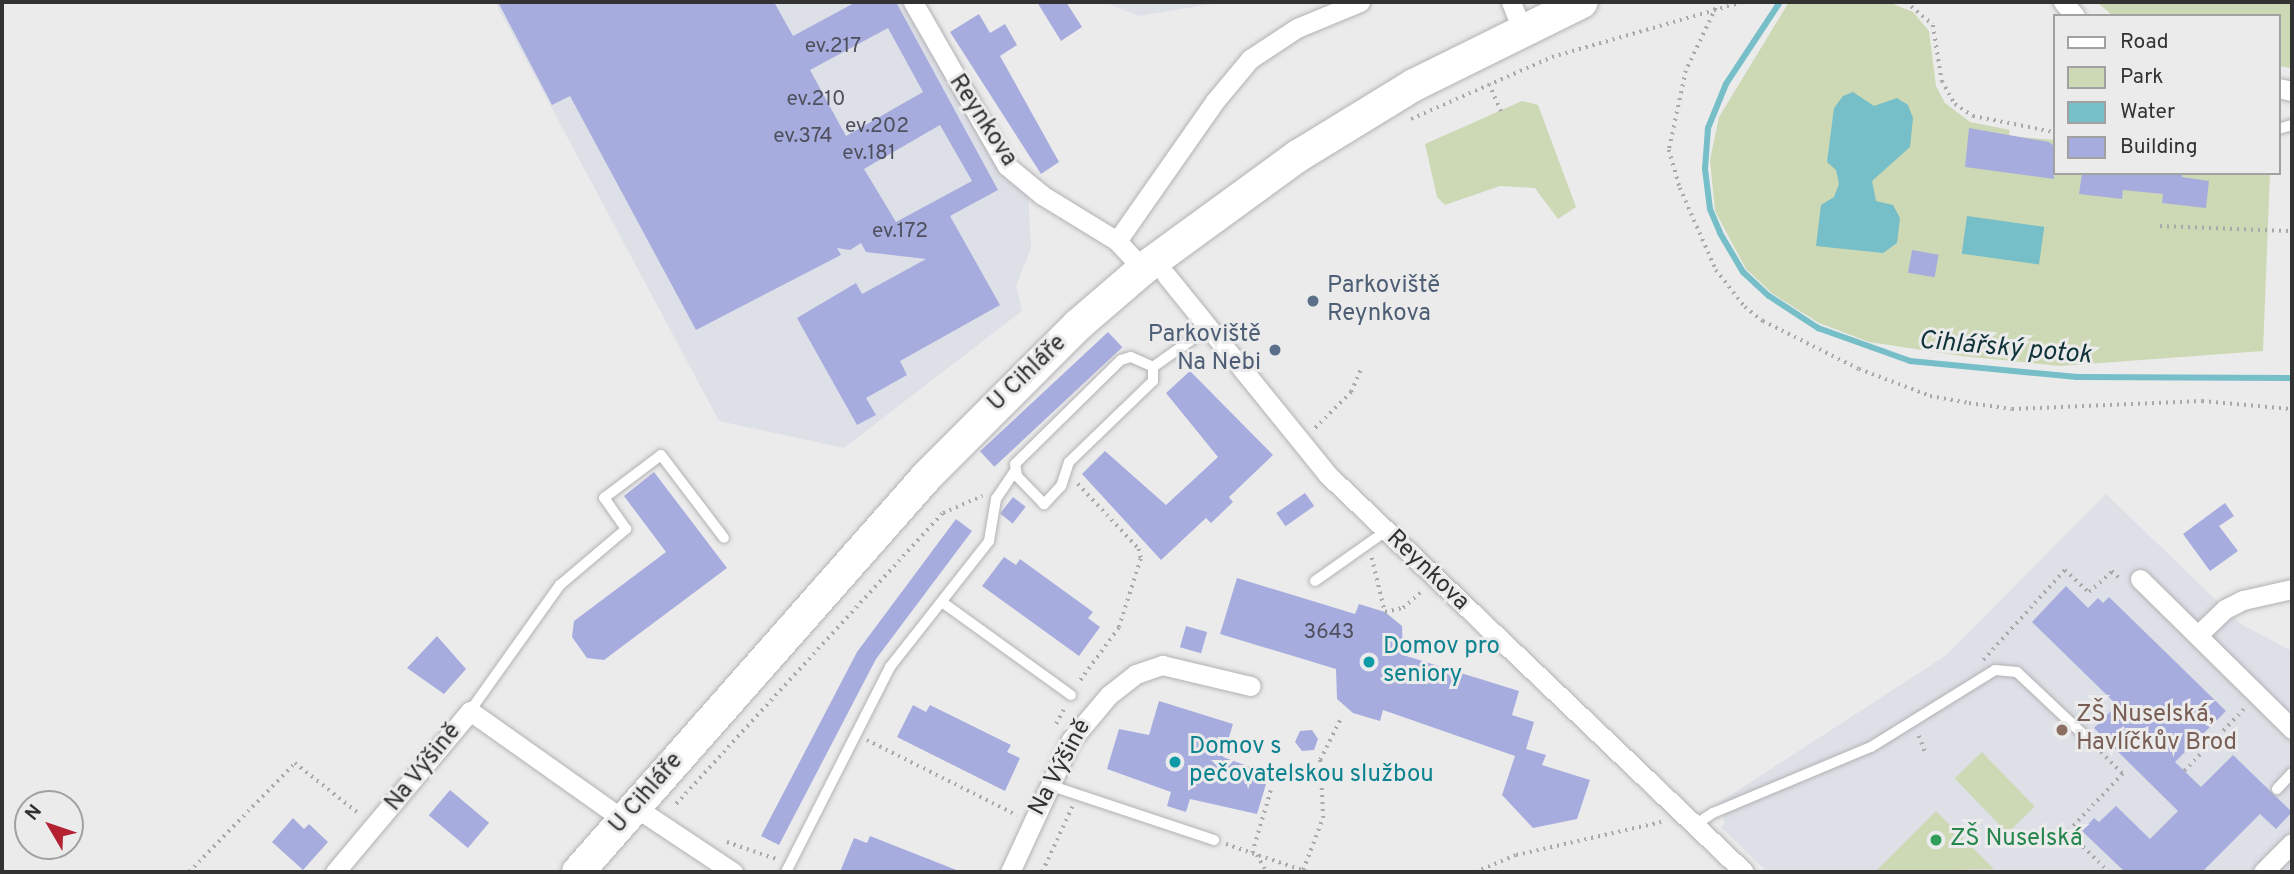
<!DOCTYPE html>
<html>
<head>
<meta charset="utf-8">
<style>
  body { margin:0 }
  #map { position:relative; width:2294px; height:874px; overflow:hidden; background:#ebebec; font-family:Overpass,sans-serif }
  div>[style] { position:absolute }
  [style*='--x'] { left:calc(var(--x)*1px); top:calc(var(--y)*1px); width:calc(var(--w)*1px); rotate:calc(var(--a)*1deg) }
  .built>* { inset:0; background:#dee0e8 }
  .green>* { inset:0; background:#cdd8b4; transform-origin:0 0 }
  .water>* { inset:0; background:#76bec8; transform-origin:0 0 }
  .stream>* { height:6px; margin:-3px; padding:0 3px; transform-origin:3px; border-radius:3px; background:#76bec8 }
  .building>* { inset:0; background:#a7acde; transform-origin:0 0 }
  .path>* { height:3.5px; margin-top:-1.75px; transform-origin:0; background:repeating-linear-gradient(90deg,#a9a9aa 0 2px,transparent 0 7px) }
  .roads { filter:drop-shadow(0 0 2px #b2b2b3) drop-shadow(0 0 2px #b2b2b3) }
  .lane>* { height:10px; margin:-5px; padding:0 5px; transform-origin:5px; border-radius:5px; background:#fff }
  .street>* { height:19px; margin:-9.5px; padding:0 9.5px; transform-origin:9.5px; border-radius:9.5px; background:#fff }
  .primary>* { height:32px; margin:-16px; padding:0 16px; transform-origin:16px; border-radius:16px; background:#fff }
  .dots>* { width:19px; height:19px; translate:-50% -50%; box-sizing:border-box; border:4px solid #ebebec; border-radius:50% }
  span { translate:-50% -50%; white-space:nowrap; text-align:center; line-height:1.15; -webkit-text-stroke:6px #ebebec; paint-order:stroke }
  .number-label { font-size:21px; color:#4f505d }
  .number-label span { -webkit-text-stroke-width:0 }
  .street-label { font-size:24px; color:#323232 }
  .service-label { font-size:24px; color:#4e5e75 }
  .left { translate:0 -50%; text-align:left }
  .right { translate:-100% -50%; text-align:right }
  .culture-label { font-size:24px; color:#0d838f }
  .education-label { font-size:24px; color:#785e54 }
  .leisure-label { font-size:24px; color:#27864d }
  .water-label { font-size:26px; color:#0f3338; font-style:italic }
  .frame { position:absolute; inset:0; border:4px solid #323232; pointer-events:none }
  .legend { position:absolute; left:2053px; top:14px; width:228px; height:161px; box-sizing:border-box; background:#ebebec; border:2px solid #a1a1a2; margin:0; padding:9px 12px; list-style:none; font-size:21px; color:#323232 }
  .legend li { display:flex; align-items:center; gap:14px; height:35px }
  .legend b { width:35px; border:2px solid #a1a1a2 }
  .north { position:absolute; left:14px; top:790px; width:70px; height:70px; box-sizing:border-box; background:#ebebec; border:2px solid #a1a1a2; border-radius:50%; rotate:309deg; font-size:19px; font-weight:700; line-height:28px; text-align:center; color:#323232 }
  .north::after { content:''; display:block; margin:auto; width:24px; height:32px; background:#b42232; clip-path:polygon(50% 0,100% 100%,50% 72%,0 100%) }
</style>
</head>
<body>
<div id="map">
  <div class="built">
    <div style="clip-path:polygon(495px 2px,919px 2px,1028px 190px,1031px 248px,1016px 286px,1022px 311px,844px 448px,719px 421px)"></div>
    <div style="clip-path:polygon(1104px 2px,1223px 2px,1139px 16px)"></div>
    <div style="clip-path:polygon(2106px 494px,2241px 624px,2292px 651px,2292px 872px,1767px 872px,1721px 827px,1725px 822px,1717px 804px,1945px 656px)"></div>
  </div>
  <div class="green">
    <div style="clip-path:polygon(1789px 2px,1888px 2px,1913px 12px,1929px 31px,1936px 86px,1945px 103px,1970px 122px,2010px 130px,2009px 136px,2054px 140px,2054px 173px,2270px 173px,2263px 351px,2060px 366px,1962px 356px,1869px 342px,1819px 323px,1773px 294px,1746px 269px,1715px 211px,1710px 160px,1719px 117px)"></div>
    <div style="clip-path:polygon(2097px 2px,2292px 2px,2292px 68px,2278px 66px,2278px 16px,2113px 16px)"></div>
    <div style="clip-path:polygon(1522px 101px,1538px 105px,1576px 207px,1558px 219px,1535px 188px,1500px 186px,1445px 205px,1437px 197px,1425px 144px)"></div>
    <div style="left:1982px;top:752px;width:76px;height:38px;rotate:46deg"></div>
    <div style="clip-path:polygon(1936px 811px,1994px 869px,1875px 872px)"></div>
  </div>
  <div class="water">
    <div style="clip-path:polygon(1853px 92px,1874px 106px,1897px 98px,1908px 105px,1913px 118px,1910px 147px,1872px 181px,1876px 201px,1893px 205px,1900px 218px,1897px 243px,1883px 253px,1816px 246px,1821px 205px,1834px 197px,1839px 184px,1836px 170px,1827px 162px,1834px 108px,1843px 96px)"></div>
    <div style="left:1967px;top:216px;width:78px;height:38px;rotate:8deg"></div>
  </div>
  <div class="stream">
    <div style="--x:1780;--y:2;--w:98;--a:123.4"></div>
    <div style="--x:1726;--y:84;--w:48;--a:112.2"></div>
    <div style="--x:1708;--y:128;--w:41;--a:94.2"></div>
    <div style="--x:1705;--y:169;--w:40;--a:82.9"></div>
    <div style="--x:1710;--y:209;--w:26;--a:67"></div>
    <div style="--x:1720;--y:233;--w:45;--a:59.5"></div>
    <div style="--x:1743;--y:272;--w:35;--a:43"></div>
    <div style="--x:1769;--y:296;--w:59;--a:33.1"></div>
    <div style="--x:1818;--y:328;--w:98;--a:19.7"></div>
    <div style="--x:1910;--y:361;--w:168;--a:5.5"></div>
    <div style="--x:2077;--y:377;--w:215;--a:0.3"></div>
  </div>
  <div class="building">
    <div style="clip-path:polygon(evenodd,498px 2px,774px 2px,793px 36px,856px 2px,896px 2px,998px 190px,950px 216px,1000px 305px,900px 361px,907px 375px,866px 398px,876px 415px,857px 425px,797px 318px,856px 283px,862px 294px,926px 259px,866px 252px,861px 243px,850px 250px,837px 248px,841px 255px,696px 330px,570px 96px,552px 105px,498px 2px,888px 28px,923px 92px,846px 136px,810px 70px,888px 28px,498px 2px,940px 125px,972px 181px,896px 222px,864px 169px,940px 125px)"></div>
    <div style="clip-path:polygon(1037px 2px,1066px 2px,1082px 27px,1061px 41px)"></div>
    <div style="clip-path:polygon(979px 14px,990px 33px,1005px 24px,1017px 45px,1000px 56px,1059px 162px,1041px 174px,950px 32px)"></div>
    <div style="clip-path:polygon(1969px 128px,2049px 142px,2054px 146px,2054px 179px,1965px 167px)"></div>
    <div style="clip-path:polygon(2082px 173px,2182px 173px,2182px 177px,2209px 181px,2206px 208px,2162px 203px,2163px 194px,2123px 190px,2122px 199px,2079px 194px)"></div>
    <div style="left:1912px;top:250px;width:27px;height:23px;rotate:10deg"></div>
    <div style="left:1108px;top:332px;width:21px;height:175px;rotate:47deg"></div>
    <div style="clip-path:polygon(1190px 371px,1273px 455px,1229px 497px,1233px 502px,1211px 523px,1206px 518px,1161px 560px,1082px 474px,1105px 451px,1166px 505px,1218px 457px,1166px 393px)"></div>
    <div style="clip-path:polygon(654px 472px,727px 568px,604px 660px,587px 658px,572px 637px,574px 621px,666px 552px,624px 496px)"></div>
    <div style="left:1305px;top:493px;width:16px;height:35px;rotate:55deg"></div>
    <div style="left:1013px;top:497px;width:16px;height:21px;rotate:38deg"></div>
    <div style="clip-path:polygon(2225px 503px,2234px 516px,2219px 526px,2238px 551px,2210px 571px,2183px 534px)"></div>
    <div style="clip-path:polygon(956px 519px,972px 531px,876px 659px,779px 845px,761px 836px,857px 652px)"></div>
    <div style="clip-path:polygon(1004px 557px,1016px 565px,1020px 559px,1093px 612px,1088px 618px,1100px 627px,1079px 656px,982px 586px)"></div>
    <div style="clip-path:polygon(1237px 578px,1355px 614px,1359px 604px,1385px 612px,1402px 626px,1403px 655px,1519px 691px,1512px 715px,1534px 722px,1526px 749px,1546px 755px,1542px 765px,1590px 780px,1577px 819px,1533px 828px,1502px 795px,1515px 756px,1383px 710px,1380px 721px,1353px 713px,1337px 699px,1336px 669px,1220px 634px)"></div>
    <div style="clip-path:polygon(2066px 586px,2088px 608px,2098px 598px,2103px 603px,2109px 597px,2226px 711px,2175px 762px,2201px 787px,2233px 755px,2292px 812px,2276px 829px,2260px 814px,2202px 872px,2125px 872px,2082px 831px,2094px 818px,2099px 822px,2116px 806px,2150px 839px,2178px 811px,2094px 728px,2117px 705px,2032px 622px)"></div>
    <div style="left:1186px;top:626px;width:22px;height:22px;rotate:16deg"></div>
    <div style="clip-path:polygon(437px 636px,466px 669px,444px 694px,407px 668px)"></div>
    <div style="clip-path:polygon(1159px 701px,1233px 724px,1223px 757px,1269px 774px,1257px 814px,1190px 799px,1186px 812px,1167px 806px,1171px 792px,1107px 769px,1119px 729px,1149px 735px)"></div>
    <div style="clip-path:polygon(913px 705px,926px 712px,930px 705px,1011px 745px,1007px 752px,1020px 758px,1005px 791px,897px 737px)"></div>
    <div style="clip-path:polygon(1312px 730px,1318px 739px,1314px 750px,1302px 751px,1295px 742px,1300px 731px)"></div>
    <div style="left:450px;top:790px;width:51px;height:33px;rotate:40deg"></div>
    <div style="clip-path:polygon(293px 818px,304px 829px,309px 824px,328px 842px,303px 870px,272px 842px)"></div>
    <div style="clip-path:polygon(870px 836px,959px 871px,958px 872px,840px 872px,854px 838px,867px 843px)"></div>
  </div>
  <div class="path">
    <div style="--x:1906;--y:2;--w:35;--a:40"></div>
    <div style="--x:1933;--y:25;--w:57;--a:80.9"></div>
    <div style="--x:1942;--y:81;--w:26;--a:61"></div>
    <div style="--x:1955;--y:104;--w:22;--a:34"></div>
    <div style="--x:1973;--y:116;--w:83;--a:11.2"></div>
    <div style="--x:1716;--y:8;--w:70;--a:115.5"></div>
    <div style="--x:1686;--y:71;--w:81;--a:102.1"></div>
    <div style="--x:1669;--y:150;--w:40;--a:74"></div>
    <div style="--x:1680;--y:188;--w:90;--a:66.3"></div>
    <div style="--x:1716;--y:270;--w:47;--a:51.9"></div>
    <div style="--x:1745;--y:307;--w:23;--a:38"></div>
    <div style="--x:1763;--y:321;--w:107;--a:26.6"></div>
    <div style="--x:1859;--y:369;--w:76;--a:20.8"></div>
    <div style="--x:1930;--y:396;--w:40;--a:10"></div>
    <div style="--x:1969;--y:403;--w:43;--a:7.9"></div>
    <div style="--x:2012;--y:409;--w:190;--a:-2.4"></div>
    <div style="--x:2202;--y:401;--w:90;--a:5.1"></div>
    <div style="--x:1489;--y:84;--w:30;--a:66"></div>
    <div style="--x:1411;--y:119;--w:154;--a:-23.7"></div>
    <div style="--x:1552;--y:57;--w:198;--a:-16.1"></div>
    <div style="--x:2160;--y:226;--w:132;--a:2.2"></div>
    <div style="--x:1238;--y:334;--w:15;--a:-42"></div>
    <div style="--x:1315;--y:428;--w:51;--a:-45"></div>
    <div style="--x:1351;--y:392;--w:26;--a:-67"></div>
    <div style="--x:1078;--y:484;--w:89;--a:46.8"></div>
    <div style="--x:1139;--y:549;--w:10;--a:79"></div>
    <div style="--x:1141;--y:559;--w:72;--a:107.7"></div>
    <div style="--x:1119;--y:628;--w:69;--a:126.2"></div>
    <div style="--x:1372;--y:558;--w:56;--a:76.5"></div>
    <div style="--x:1385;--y:612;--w:18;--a:-13"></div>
    <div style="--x:1403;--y:608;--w:24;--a:-42"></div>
    <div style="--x:1983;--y:660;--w:122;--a:-47.7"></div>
    <div style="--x:2065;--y:570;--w:33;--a:43"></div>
    <div style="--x:2089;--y:592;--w:31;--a:-42"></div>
    <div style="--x:2112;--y:571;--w:13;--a:45"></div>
    <div style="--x:1056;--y:724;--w:17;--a:-62"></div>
    <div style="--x:1919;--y:736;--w:17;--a:69"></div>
    <div style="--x:867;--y:740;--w:168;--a:26.6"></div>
    <div style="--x:2096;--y:747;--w:38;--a:45"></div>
    <div style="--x:2123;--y:774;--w:80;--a:133.5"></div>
    <div style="--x:2068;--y:832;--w:57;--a:44.3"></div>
    <div style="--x:2184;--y:771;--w:88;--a:-45.9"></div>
    <div style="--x:676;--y:804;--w:395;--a:-47.5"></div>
    <div style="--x:943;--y:513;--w:43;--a:-23.6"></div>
    <div style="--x:727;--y:842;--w:52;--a:19.1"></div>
    <div style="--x:1226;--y:844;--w:87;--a:18.9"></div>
    <div style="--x:1252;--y:853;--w:67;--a:-73.5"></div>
    <div style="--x:1257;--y:855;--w:20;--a:60"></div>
    <div style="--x:1303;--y:870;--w:56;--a:-69"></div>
    <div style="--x:1323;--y:818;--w:58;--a:-93"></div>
    <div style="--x:1320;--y:760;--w:49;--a:-63.4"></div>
    <div style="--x:189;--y:872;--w:152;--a:-45.8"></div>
    <div style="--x:295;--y:763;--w:80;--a:38.4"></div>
    <div style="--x:1042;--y:872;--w:72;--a:-65.2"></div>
    <div style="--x:1475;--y:872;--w:44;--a:-22.5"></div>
    <div style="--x:1516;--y:855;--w:149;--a:-12.8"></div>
  </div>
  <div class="roads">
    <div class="lane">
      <div style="--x:2278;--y:129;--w:15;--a:-16"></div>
      <div style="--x:1131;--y:357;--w:24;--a:24"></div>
      <div style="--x:1153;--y:367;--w:14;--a:90"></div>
      <div style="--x:1153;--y:381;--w:117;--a:136"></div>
      <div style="--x:1069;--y:462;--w:25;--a:108"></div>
      <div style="--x:1061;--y:486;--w:25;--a:133"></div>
      <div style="--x:1044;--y:504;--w:39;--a:-134"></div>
      <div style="--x:1017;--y:476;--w:12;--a:-99"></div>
      <div style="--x:1015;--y:464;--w:148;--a:-44.5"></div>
      <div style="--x:1121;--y:360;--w:10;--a:-17"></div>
      <div style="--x:1153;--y:367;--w:67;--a:-35.3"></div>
      <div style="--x:1315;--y:581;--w:87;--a:-35.2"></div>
      <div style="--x:942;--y:602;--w:159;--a:35.8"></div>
      <div style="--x:470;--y:711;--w:155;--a:-54.5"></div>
      <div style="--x:560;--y:585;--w:87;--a:-40.3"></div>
      <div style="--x:626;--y:529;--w:38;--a:-125"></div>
      <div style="--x:604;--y:498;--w:71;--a:-37"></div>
      <div style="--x:661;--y:455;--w:104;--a:52.8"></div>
      <div style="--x:1049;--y:785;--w:174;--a:18.4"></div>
      <div style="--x:2277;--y:789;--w:22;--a:-47"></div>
      <div style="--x:1695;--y:825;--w:22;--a:-34"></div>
      <div style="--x:1713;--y:813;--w:171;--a:-22.7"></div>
      <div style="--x:1871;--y:747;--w:146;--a:-31.8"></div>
      <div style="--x:1995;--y:670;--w:22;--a:5"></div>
      <div style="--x:2017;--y:672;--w:95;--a:43.3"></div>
      <div style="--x:786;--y:872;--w:230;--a:-63.1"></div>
      <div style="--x:890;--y:667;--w:160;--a:-51.8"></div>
      <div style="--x:989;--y:541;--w:43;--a:-80.5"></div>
      <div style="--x:996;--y:499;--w:34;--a:-56"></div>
    </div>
    <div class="street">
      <div style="--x:913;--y:2;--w:189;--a:60.2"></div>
      <div style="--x:1007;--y:166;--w:45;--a:39.6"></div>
      <div style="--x:1042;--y:195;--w:88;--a:31.5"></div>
      <div style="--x:1117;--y:241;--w:38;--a:47"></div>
      <div style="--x:1511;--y:2;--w:29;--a:68"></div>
      <div style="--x:2063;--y:2;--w:18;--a:49"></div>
      <div style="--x:2278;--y:88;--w:14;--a:12"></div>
      <div style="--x:1117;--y:241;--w:171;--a:-55"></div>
      <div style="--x:1215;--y:101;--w:55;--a:-50.2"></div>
      <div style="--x:1250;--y:59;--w:56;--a:-33.4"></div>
      <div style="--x:1297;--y:28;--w:68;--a:-22.4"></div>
      <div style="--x:1166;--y:275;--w:256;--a:51"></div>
      <div style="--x:1327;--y:474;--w:576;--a:43.66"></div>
      <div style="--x:2140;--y:579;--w:214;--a:44.6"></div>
      <div style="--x:2199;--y:634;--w:36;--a:-44"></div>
      <div style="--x:2225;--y:609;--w:20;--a:-27"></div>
      <div style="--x:2243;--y:600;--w:50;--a:-12.7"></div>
      <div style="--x:635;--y:807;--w:118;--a:33.6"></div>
      <div style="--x:335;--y:872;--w:210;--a:-50"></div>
      <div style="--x:470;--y:711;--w:189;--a:35.3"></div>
      <div style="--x:1010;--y:872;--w:145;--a:-65.2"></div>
      <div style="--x:1071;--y:740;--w:59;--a:-49.8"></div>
      <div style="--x:1109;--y:695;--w:34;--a:-38"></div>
      <div style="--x:1136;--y:674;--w:28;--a:-19"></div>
      <div style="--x:1162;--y:665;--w:91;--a:13.3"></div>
      <div style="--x:2263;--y:872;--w:41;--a:-45"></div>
    </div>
    <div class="primary">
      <div style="--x:578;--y:872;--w:529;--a:-48.6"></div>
      <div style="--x:928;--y:475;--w:212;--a:-45"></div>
      <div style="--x:1078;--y:325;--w:86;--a:-40.7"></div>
      <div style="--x:1143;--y:269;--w:192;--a:-36.1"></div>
      <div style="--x:1298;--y:156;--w:136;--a:-31.5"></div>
      <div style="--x:1414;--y:85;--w:187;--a:-26.3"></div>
    </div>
  </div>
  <div class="dots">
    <div style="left:1313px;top:301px;background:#5c6f8a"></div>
    <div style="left:1275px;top:350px;background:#5c6f8a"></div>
    <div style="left:1369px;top:662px;background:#0f9aa8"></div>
    <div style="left:2062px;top:730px;background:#8d6e63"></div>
    <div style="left:1175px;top:762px;background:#0f9aa8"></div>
    <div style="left:1936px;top:840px;background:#2e9e5b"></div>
  </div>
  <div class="number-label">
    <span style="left:833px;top:47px">ev.217</span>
    <span style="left:816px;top:100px">ev.210</span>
    <span style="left:877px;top:127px">ev.202</span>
    <span style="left:803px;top:137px">ev.374</span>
    <span style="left:869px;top:154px">ev.181</span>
    <span style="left:900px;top:232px">ev.172</span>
    <span style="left:1329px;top:633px">3643</span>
  </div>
  <div class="street-label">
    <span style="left:982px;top:121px;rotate:57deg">Reynkova</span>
    <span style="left:1028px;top:374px;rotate:-44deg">U Cihláře</span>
    <span style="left:1427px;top:571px;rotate:44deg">Reynkova</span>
    <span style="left:424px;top:768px;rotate:-51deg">Na Výšině</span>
    <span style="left:1061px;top:768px;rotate:-62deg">Na Výšině</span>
    <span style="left:647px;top:794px;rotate:-49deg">U Cihláře</span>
  </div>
  <div class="service-label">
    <span class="left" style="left:1327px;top:301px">Parkoviště<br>Reynkova</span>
    <span class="right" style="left:1261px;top:350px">Parkoviště<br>Na Nebi</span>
  </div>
  <div class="culture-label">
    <span class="left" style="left:1383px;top:662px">Domov pro<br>seniory</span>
    <span class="left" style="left:1189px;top:762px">Domov s<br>pečovatelskou službou</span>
  </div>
  <div class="education-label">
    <span class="left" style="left:2076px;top:730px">ZŠ Nuselská,<br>Havlíčkův Brod</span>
  </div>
  <div class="leisure-label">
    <span class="left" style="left:1950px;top:840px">ZŠ Nuselská</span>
  </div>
  <div class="water-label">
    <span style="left:2005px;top:349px;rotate:5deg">Cihlářský potok</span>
  </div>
  <div class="frame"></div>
  <ul class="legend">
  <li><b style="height:9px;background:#fff"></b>Road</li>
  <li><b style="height:19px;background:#cdd8b4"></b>Park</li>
  <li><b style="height:19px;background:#76bec8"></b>Water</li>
  <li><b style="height:19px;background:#a7acde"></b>Building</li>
  </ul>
  <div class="north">N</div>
</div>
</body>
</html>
